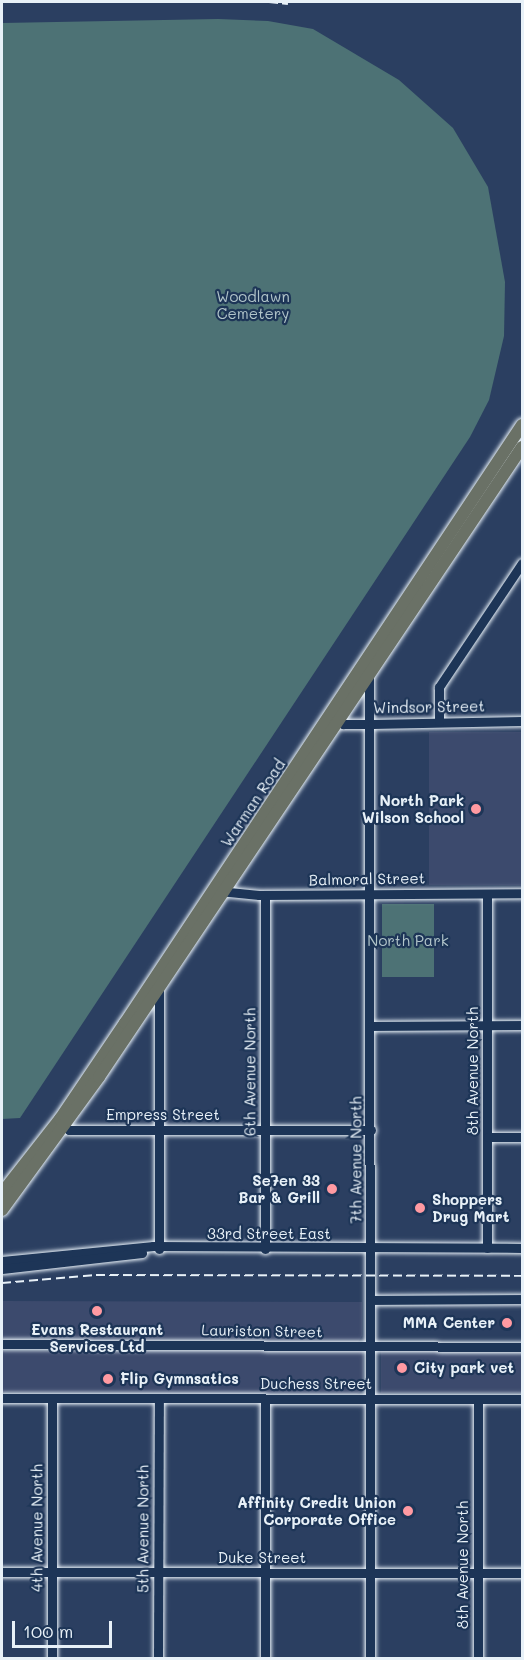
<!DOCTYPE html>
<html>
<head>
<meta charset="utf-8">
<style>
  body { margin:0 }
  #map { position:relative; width:524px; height:1660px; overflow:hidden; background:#2b3f61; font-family:Mali,sans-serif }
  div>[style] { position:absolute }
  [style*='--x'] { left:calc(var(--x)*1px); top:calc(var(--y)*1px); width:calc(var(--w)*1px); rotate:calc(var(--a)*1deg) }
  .built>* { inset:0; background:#3c4a6d; transform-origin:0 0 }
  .green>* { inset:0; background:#4d7275; transform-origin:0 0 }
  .roads { filter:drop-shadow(0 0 2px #e8f1f8) drop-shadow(0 0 2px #e8f1f8) }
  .minor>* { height:9px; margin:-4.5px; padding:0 4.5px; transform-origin:4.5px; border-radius:4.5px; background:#1d3557 }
  .major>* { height:12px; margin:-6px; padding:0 6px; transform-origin:6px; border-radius:6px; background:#6a7166 }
  .rail>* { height:2px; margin-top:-1px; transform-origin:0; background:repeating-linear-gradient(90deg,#e8f1f8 0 9px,transparent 0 13.5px) }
  .dots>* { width:16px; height:16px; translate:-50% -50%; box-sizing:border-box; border:3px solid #1d3557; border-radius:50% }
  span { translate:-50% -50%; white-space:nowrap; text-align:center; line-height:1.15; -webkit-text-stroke:4.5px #1d3557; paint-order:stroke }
  .park-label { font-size:15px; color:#b2c5ca }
  .street-label { font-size:15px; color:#e8f1f8 }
  .poi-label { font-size:15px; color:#e8f1f8; font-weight:700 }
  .right { translate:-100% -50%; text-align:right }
  .left { translate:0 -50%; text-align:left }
  .frame { position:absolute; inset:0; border:3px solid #e8f1f8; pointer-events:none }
  .scale { position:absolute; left:12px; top:1621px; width:100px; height:27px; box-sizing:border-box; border:3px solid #e8f1f8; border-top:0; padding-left:8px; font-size:18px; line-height:21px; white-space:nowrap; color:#e8f1f8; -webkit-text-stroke:4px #1d3557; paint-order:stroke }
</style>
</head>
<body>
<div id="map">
  <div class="built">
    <div style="left:522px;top:732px;width:153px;height:93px;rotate:90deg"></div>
    <div style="clip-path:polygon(2px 1301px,362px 1302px,362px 1336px,358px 1342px,2px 1342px)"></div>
    <div style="clip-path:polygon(2px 1351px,363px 1351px,363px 1390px,357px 1394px,2px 1392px)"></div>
    <div style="left:522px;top:1351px;width:42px;height:141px;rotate:90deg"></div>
  </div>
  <div class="green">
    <div style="clip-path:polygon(218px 19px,268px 21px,313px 29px,399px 80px,453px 128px,488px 187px,505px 282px,504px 336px,489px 400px,470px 437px,20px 1118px,2px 1119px,2px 23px)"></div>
    <div style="left:434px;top:904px;width:73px;height:52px;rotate:90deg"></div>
  </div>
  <div class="roads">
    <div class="minor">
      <div style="--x:369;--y:672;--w:986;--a:89.94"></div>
      <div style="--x:339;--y:720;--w:6;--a:45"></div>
      <div style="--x:343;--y:724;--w:29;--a:0"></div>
      <div style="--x:372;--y:724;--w:150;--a:-1.1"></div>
      <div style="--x:439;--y:721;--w:34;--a:-90"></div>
      <div style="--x:439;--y:687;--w:149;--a:-56.2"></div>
      <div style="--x:219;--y:891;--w:40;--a:5.7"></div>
      <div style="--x:259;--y:895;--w:263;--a:-0.4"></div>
      <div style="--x:487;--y:894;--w:354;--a:90"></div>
      <div style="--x:265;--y:895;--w:354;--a:90"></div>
      <div style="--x:159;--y:988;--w:261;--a:90"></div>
      <div style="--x:372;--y:1026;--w:150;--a:-0.4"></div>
      <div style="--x:65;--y:1127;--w:5;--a:37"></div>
      <div style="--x:69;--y:1130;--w:302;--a:0"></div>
      <div style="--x:488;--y:1137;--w:34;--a:0"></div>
      <div style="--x:2;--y:1261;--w:152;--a:-5.7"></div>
      <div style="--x:153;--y:1246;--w:369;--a:0.3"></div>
      <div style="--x:2;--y:1269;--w:141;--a:-6.5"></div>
      <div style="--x:371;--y:1300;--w:151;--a:-0.4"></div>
      <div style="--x:2;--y:1344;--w:520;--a:0.33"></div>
      <div style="--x:2;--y:1398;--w:520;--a:0.11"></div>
      <div style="--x:265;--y:1399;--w:259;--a:90"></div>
      <div style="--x:2;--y:1572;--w:520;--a:0.11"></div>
      <div style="--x:52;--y:1658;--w:260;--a:-90"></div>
      <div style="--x:158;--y:1658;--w:259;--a:-89.8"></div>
      <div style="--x:478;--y:1658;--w:259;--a:-90"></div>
    </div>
    <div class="major">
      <div style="--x:2;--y:1193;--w:94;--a:-51.9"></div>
      <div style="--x:60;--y:1119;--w:116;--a:-55.9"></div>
      <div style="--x:125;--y:1023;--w:718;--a:-56.42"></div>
      <div style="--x:2;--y:1210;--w:165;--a:-53.9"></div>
      <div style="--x:99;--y:1077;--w:759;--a:-56.12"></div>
    </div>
  </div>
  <div class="rail">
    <div style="--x:269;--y:2;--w:19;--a:6"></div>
    <div style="--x:2;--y:1283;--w:94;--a:-4.9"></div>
    <div style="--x:96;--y:1275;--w:426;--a:0.1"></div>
  </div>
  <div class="dots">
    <div style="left:476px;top:809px;background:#ff9aa2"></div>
    <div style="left:332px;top:1189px;background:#ff9aa2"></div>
    <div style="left:420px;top:1208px;background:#ff9aa2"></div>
    <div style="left:97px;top:1311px;background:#ff9aa2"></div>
    <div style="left:507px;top:1323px;background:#ff9aa2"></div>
    <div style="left:402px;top:1368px;background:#ff9aa2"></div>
    <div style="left:108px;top:1379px;background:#ff9aa2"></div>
    <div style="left:408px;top:1511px;background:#ff9aa2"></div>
  </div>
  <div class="park-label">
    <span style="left:253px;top:305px">Woodlawn<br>Cemetery</span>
    <span style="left:408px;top:941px">North Park</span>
  </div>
  <div class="street-label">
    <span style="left:429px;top:707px;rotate:-1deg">Windsor Street</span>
    <span style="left:253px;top:803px;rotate:-56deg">Warman Road</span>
    <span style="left:367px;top:879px;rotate:-1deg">Balmoral Street</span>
    <span style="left:473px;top:1071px;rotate:-90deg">8th Avenue North</span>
    <span style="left:250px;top:1072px;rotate:-90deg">6th Avenue North</span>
    <span style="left:163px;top:1115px">Empress Street</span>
    <span style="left:356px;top:1160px;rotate:-90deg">7th Avenue North</span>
    <span style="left:269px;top:1234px">33rd Street East</span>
    <span style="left:262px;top:1331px;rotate:1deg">Lauriston Street</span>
    <span style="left:316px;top:1384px">Duchess Street</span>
    <span style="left:37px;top:1528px;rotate:-90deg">4th Avenue North</span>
    <span style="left:143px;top:1529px;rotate:-90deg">5th Avenue North</span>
    <span style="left:262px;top:1558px">Duke Street</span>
    <span style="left:463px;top:1565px;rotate:-90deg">8th Avenue North</span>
  </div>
  <div class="poi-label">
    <span class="right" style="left:464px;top:809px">North Park<br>Wilson School</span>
    <span class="right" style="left:320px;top:1189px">Se7en 33<br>Bar &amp; Grill</span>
    <span class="left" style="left:432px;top:1208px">Shoppers<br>Drug Mart</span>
    <span class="right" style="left:495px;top:1323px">MMA Center</span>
    <span style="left:97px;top:1338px">Evans Restaurant<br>Services Ltd</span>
    <span class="left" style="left:414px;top:1368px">City park vet</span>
    <span class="left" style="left:120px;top:1379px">Flip Gymnsatics</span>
    <span class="right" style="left:396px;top:1511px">Affinity Credit Union<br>Corporate Office</span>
  </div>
  <div class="frame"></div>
  <div class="scale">100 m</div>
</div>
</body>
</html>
